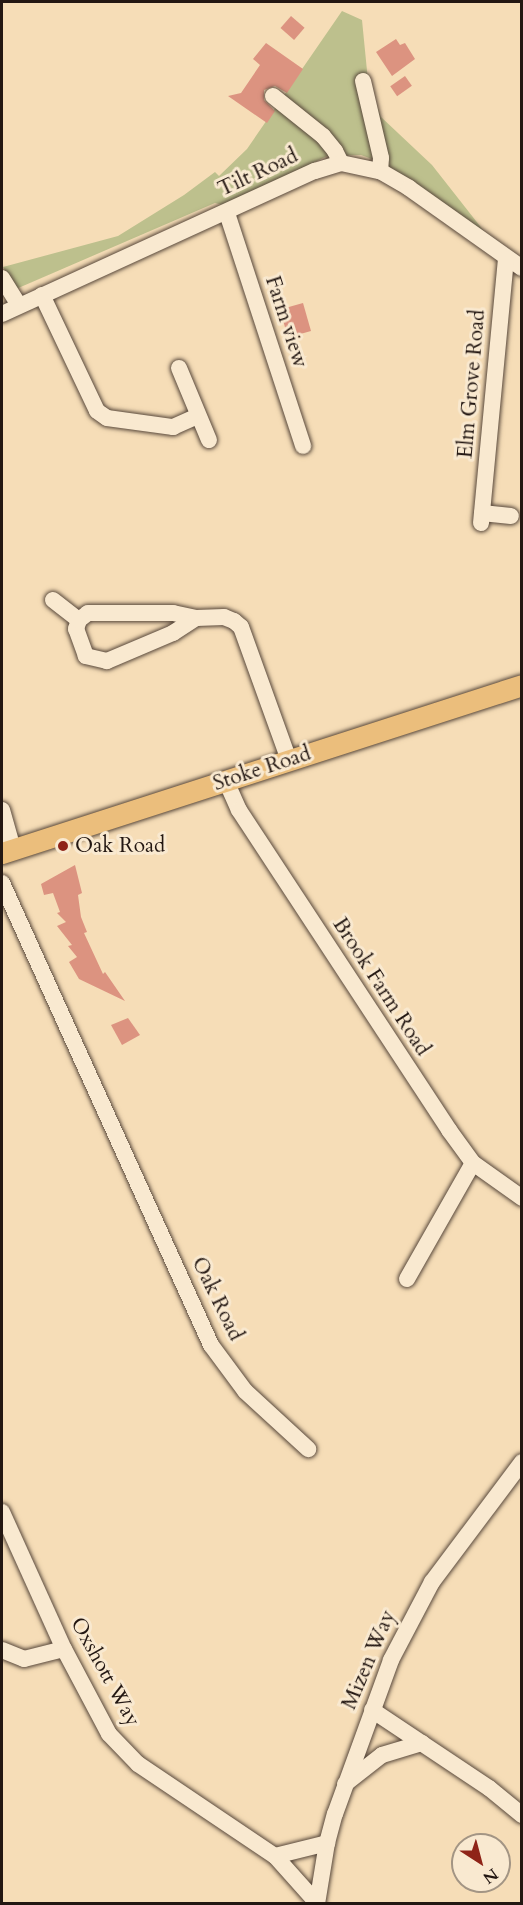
<!DOCTYPE html>
<html>
<head>
<meta charset="utf-8">
<style>
  body { margin:0 }
  #map { position:relative; width:523px; height:1905px; overflow:hidden; background:#f6ddb7; font-family:Cardo,serif }
  div>[style] { position:absolute }
  [style*='--x'] { left:calc(var(--x)*1px); top:calc(var(--y)*1px); width:calc(var(--w)*1px); rotate:calc(var(--a)*1deg) }
  .green>* { inset:0; background:#bdc08d }
  .building>* { inset:0; background:#dc9380; transform-origin:0 0 }
  .roads { filter:drop-shadow(0 0 2px #58483b) drop-shadow(0 0 2px #58483b) }
  .minor>* { height:16px; margin:-8px; padding:0 8px; transform-origin:8px; border-radius:8px; background:#f9e9d0 }
  .major>* { height:21px; margin:-10.5px; padding:0 10.5px; transform-origin:10.5px; border-radius:10.5px; background:#ebbe7c }
  .dots>* { width:16px; height:16px; translate:-50% -50%; box-sizing:border-box; border:3px solid #f9e9d0; border-radius:50% }
  span { translate:-50% -50%; white-space:nowrap; text-align:center; line-height:1.15; -webkit-text-stroke:6px #f9e9d0; paint-order:stroke }
  .street-label { font-size:21px; color:#231712 }
  .poi-label { font-size:21px; color:#231712 }
  .left { translate:0 -50%; text-align:left }
  .frame { position:absolute; inset:0; border:3px solid #231712; pointer-events:none }
  .north { position:absolute; left:451px; top:1833px; width:60px; height:60px; box-sizing:border-box; background:#f9e9d0; border:2px solid #a39584; border-radius:50%; rotate:144deg; font-size:16px; font-weight:700; line-height:24px; text-align:center; color:#231712 }
  .north::after { content:''; display:block; margin:auto; width:21px; height:27px; background:#8f2418; clip-path:polygon(50% 0,100% 100%,50% 72%,0 100%) }
</style>
</head>
<body>
<div id="map">
  <div class="green">
    <div style="clip-path:polygon(342px 11px,362px 20px,368px 81px,381px 117px,432px 165px,487px 235px,383px 163px,361px 155px,327px 156px,227px 206px,215px 203px,16px 289px,3px 267px,118px 236px,184px 195px,215px 172px,219px 176px,247px 149px)"></div>
  </div>
  <div class="building">
    <div style="left:291px;top:16px;width:18px;height:16px;rotate:41deg"></div>
    <div style="clip-path:polygon(396px 39px,400px 45px,405px 43px,415px 59px,392px 76px,376px 52px)"></div>
    <div style="clip-path:polygon(266px 43px,303px 69px,287px 93px,275px 86px,264px 90px,264px 100px,275px 111px,267px 123px,228px 96px,241px 93px,260px 65px,253px 59px)"></div>
    <div style="left:405px;top:76px;width:12px;height:18px;rotate:55deg"></div>
    <div style="left:303px;top:303px;width:29px;height:24px;rotate:74deg"></div>
    <div style="clip-path:polygon(75px 865px,82px 893px,78px 895px,81px 917px,87px 932px,84px 933px,103px 974px,105px 972px,125px 1001px,79px 979px,69px 962px,77px 957px,68px 946px,72px 945px,57px 926px,66px 922px,57px 913px,60px 912px,53px 893px,44px 895px,41px 884px)"></div>
    <div style="clip-path:polygon(128px 1018px,140px 1035px,122px 1045px,111px 1025px)"></div>
  </div>
  <div class="roads">
    <div class="minor">
      <div style="--x:363;--y:81;--w:79;--a:76.8"></div>
      <div style="--x:381;--y:158;--w:13;--a:94"></div>
      <div style="--x:273;--y:96;--w:64;--a:38.7"></div>
      <div style="--x:323;--y:136;--w:19;--a:51"></div>
      <div style="--x:335;--y:151;--w:13;--a:63"></div>
      <div style="--x:227;--y:213;--w:245;--a:71.9"></div>
      <div style="--x:2;--y:278;--w:32;--a:58"></div>
      <div style="--x:42;--y:295;--w:128;--a:64.6"></div>
      <div style="--x:97;--y:411;--w:12;--a:35"></div>
      <div style="--x:107;--y:418;--w:67;--a:7.8"></div>
      <div style="--x:173;--y:427;--w:27;--a:-24"></div>
      <div style="--x:2;--y:314;--w:344;--a:-24.6"></div>
      <div style="--x:315;--y:171;--w:27;--a:-17"></div>
      <div style="--x:341;--y:163;--w:40;--a:12"></div>
      <div style="--x:380;--y:171;--w:34;--a:30"></div>
      <div style="--x:409;--y:188;--w:138;--a:35.3"></div>
      <div style="--x:179;--y:368;--w:78;--a:67.4"></div>
      <div style="--x:482;--y:513;--w:29;--a:6"></div>
      <div style="--x:481;--y:523;--w:265;--a:-84.6"></div>
      <div style="--x:53;--y:600;--w:33;--a:38"></div>
      <div style="--x:196;--y:618;--w:27;--a:147"></div>
      <div style="--x:173;--y:633;--w:72;--a:157"></div>
      <div style="--x:107;--y:661;--w:22;--a:-167"></div>
      <div style="--x:86;--y:656;--w:29;--a:-110"></div>
      <div style="--x:76;--y:629;--w:9;--a:-72"></div>
      <div style="--x:79;--y:620;--w:11;--a:-38"></div>
      <div style="--x:88;--y:613;--w:85;--a:0"></div>
      <div style="--x:173;--y:613;--w:24;--a:12"></div>
      <div style="--x:196;--y:618;--w:28;--a:-2"></div>
      <div style="--x:224;--y:617;--w:11;--a:22"></div>
      <div style="--x:234;--y:621;--w:9;--a:41"></div>
      <div style="--x:241;--y:627;--w:141;--a:70.2"></div>
      <div style="--x:226;--y:781;--w:32;--a:66"></div>
      <div style="--x:239;--y:810;--w:383;--a:56.7"></div>
      <div style="--x:449;--y:1130;--w:41;--a:54"></div>
      <div style="--x:473;--y:1163;--w:60;--a:35.5"></div>
      <div style="--x:2;--y:810;--w:41;--a:74.2"></div>
      <div style="--x:2;--y:883;--w:507;--a:65.66"></div>
      <div style="--x:211;--y:1345;--w:57;--a:53.5"></div>
      <div style="--x:245;--y:1391;--w:86;--a:42.6"></div>
      <div style="--x:407;--y:1279;--w:133;--a:-60.4"></div>
      <div style="--x:2;--y:1512;--w:150;--a:65.7"></div>
      <div style="--x:64;--y:1649;--w:96;--a:62.1"></div>
      <div style="--x:109;--y:1734;--w:42;--a:46"></div>
      <div style="--x:138;--y:1764;--w:165;--a:33.9"></div>
      <div style="--x:275;--y:1856;--w:54;--a:-14"></div>
      <div style="--x:2;--y:1650;--w:24;--a:22"></div>
      <div style="--x:24;--y:1659;--w:41;--a:-14"></div>
      <div style="--x:372;--y:1710;--w:141;--a:33.7"></div>
      <div style="--x:489;--y:1788;--w:43;--a:39.3"></div>
      <div style="--x:345;--y:1784;--w:47;--a:-38.1"></div>
      <div style="--x:382;--y:1755;--w:42;--a:-16.7"></div>
      <div style="--x:275;--y:1856;--w:63;--a:48.2"></div>
      <div style="--x:317;--y:1904;--w:62;--a:-80.7"></div>
      <div style="--x:327;--y:1843;--w:30;--a:-75"></div>
      <div style="--x:335;--y:1814;--w:164;--a:-70"></div>
      <div style="--x:391;--y:1660;--w:88;--a:-62.3"></div>
      <div style="--x:432;--y:1582;--w:150;--a:-53.1"></div>
    </div>
    <div class="major">
      <div style="--x:2;--y:853;--w:546;--a:-17.9"></div>
    </div>
  </div>
  <div class="dots">
    <div style="left:63px;top:846px;background:#8f2418"></div>
  </div>
  <div class="street-label">
    <span style="left:258px;top:173px;rotate:-25deg">Tilt Road</span>
    <span style="left:286px;top:322px;rotate:72deg">Farm view</span>
    <span style="left:472px;top:384px;rotate:-85deg">Elm Grove Road</span>
    <span style="left:262px;top:769px;rotate:-18deg">Stoke Road</span>
    <span style="left:381px;top:987px;rotate:57deg">Brook Farm Road</span>
    <span style="left:217px;top:1299px;rotate:64deg">Oak Road</span>
    <span style="left:369px;top:1660px;rotate:-67deg">Mizen Way</span>
    <span style="left:105px;top:1672px;rotate:61deg">Oxshott Way</span>
  </div>
  <div class="poi-label">
    <span class="left" style="left:75px;top:846px">Oak Road</span>
  </div>
  <div class="frame"></div>
  <div class="north">N</div>
</div>
</body>
</html>
